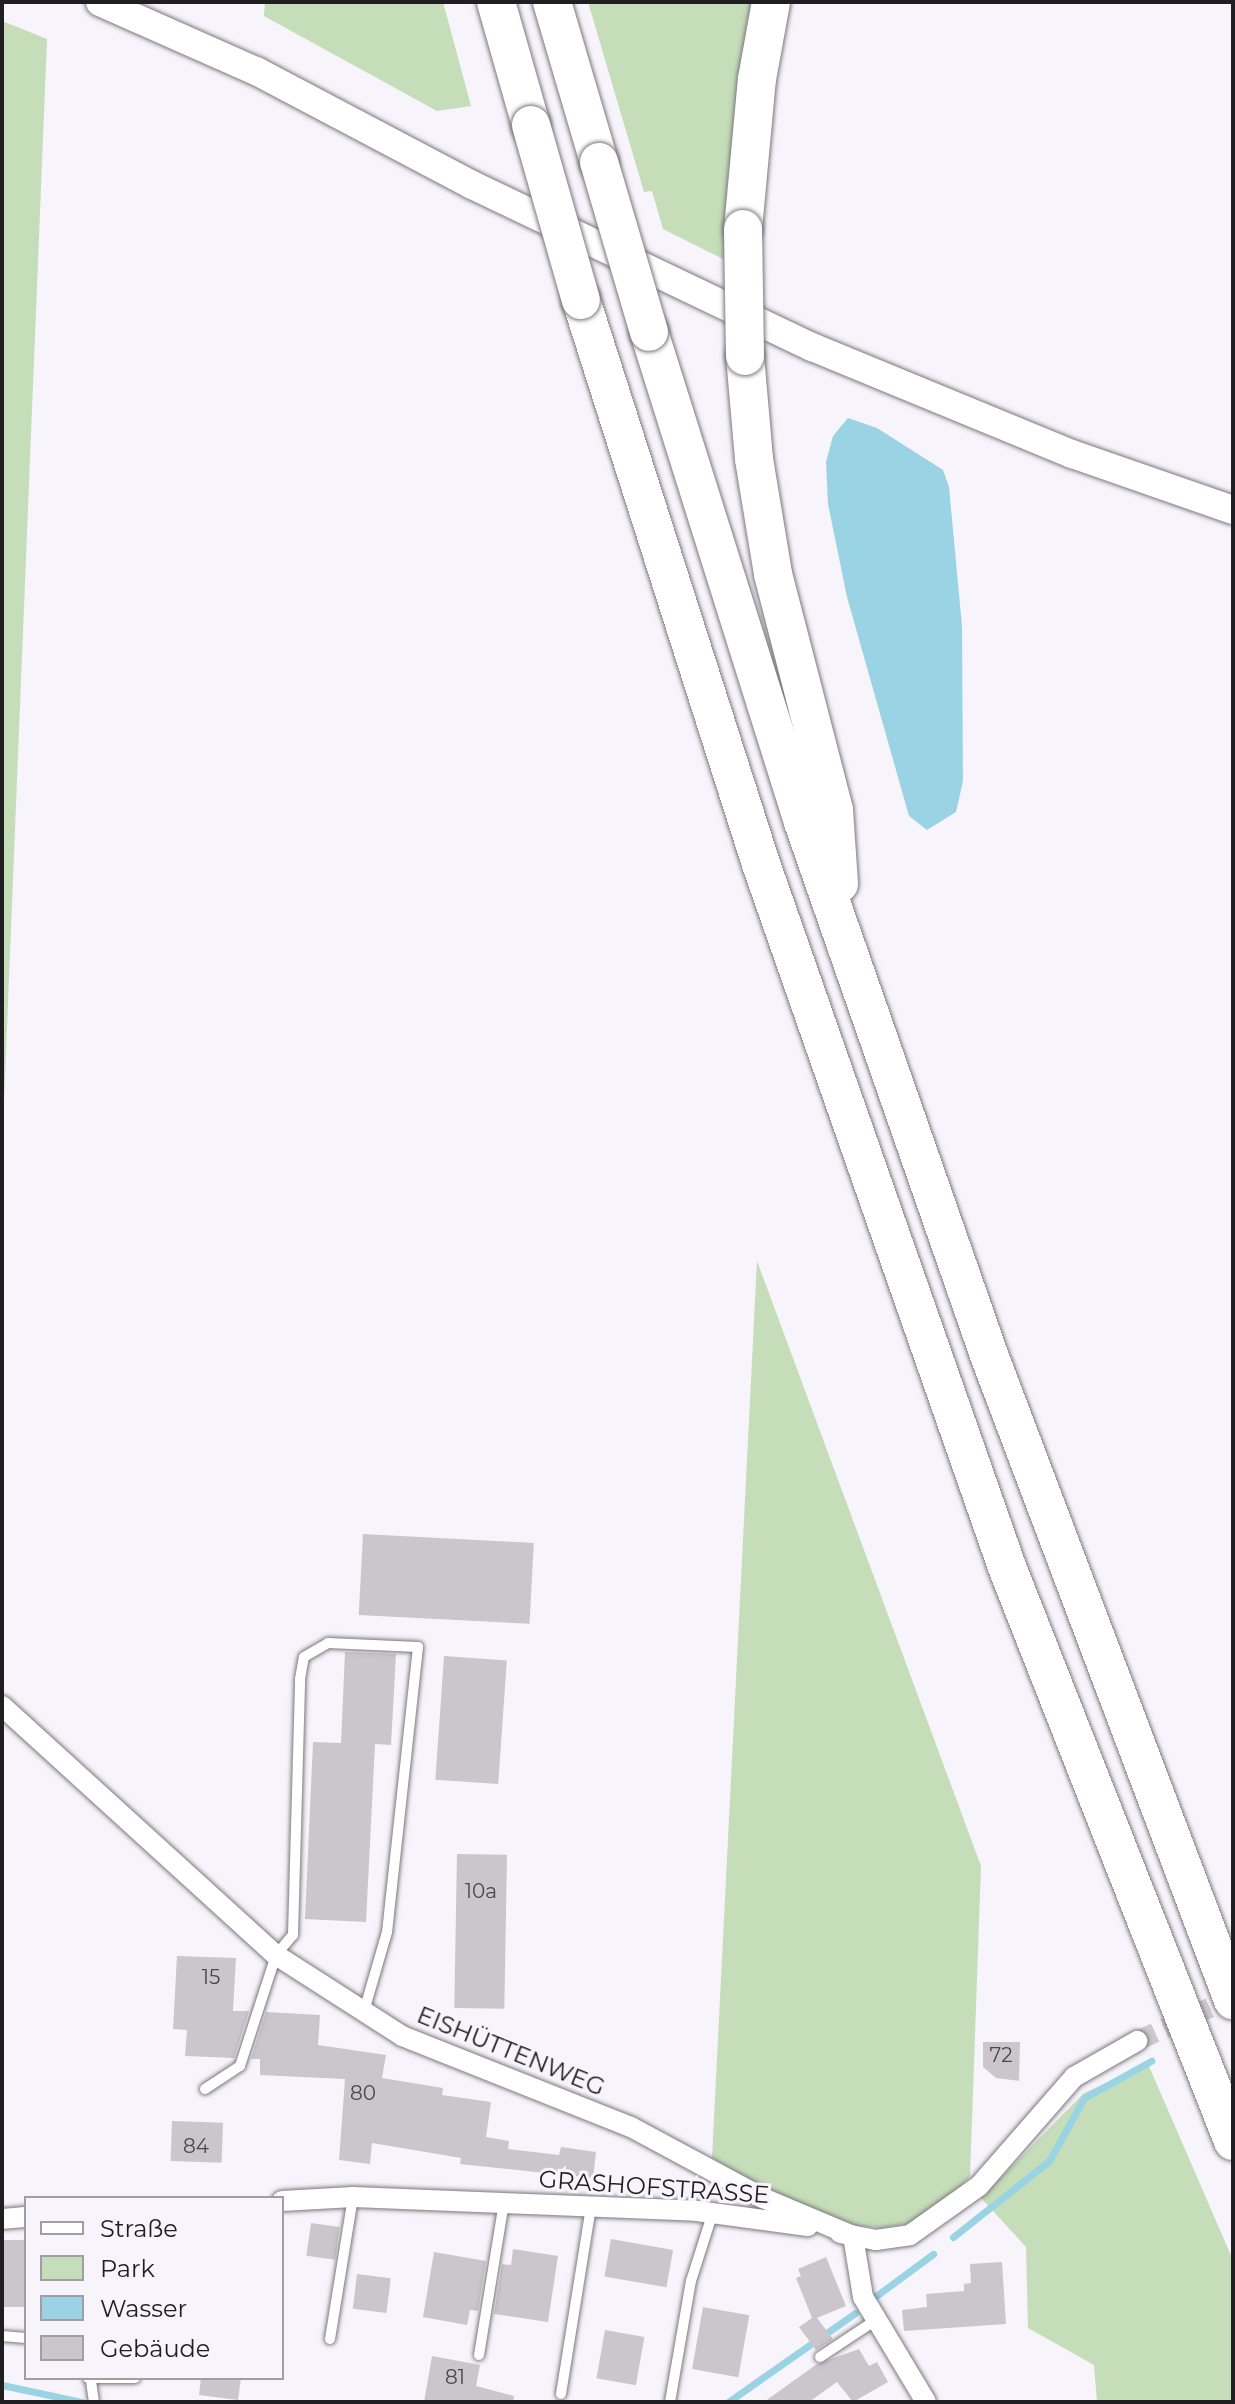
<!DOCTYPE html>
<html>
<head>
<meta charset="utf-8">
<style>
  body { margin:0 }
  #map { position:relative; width:1235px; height:2404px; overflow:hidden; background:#f7f4fb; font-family:Montserrat,sans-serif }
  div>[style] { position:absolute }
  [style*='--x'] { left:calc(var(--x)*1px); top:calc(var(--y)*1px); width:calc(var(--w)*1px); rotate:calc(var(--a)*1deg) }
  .green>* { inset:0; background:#c5ddb8 }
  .water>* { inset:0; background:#9ad3e3 }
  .stream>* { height:7px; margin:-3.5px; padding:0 3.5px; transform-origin:3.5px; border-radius:3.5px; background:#9ad3e3 }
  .building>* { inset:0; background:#cac6cc; transform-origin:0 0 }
  .street-tunnel>* { height:20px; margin-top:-10px; transform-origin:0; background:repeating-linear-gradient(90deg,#ccc9cf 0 20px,transparent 0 30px) }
  .roads { filter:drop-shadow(0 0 2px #7b787f) drop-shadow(0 0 2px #7b787f) }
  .lane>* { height:10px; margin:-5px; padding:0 5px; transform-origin:5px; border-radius:5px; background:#fff }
  .street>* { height:20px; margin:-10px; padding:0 10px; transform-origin:10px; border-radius:10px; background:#fff }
  .secondary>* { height:28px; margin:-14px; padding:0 14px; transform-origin:14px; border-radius:14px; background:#fff }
  .highway>* { height:38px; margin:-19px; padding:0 19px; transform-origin:19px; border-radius:19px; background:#fff }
  .bridges { filter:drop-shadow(0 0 2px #7b787f) drop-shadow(0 0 2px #7b787f) }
  .highway-bridge>* { height:38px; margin:-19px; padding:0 19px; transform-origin:19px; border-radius:19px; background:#fff }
  span { translate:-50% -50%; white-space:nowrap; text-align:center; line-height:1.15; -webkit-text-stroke:6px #f7f4fb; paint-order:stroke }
  .number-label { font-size:20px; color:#4a484b }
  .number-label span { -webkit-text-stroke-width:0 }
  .street-label { font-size:24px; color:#1f1e20 }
  .frame { position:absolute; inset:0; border:4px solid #1f1e20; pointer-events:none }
  .legend { position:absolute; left:24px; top:2196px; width:260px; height:184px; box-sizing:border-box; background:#f7f4fb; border:2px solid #a19ea3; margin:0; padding:10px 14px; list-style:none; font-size:24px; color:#1f1e20 }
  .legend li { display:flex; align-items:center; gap:16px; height:40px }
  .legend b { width:40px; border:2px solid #a19ea3 }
</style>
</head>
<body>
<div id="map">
  <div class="green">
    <div style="clip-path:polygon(265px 2px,443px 2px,471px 106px,437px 111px,264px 16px)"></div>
    <div style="clip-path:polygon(588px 2px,757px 2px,727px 261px,663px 229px,652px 191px,644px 192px)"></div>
    <div style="clip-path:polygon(2px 21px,47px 39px,2px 1150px)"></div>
    <div style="clip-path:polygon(757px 1261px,981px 1866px,970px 2176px,949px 2200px,914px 2223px,880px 2228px,847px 2224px,794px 2204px,712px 2158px)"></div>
    <div style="clip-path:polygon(1148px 2064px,1233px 2260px,1233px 2402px,1097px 2402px,1094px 2365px,1028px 2328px,1026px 2247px,981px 2198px,1084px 2093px)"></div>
  </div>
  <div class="water">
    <div style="clip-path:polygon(848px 418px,877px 428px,943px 470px,949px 487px,962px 626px,963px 781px,956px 812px,927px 830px,909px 816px,847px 597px,828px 504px,826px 462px,833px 436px)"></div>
  </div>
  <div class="stream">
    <div style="--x:953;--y:2237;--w:122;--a:-38.4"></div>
    <div style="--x:1049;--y:2161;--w:72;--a:-60.9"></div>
    <div style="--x:1084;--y:2098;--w:77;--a:-28.9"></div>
    <div style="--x:876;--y:2296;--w:71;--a:-36.4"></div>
    <div style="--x:2;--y:2385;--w:82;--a:12"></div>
    <div style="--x:728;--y:2402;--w:155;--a:-35"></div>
  </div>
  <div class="building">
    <div style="left:363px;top:1534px;width:171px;height:81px;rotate:3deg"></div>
    <div style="clip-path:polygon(345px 1652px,396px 1654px,391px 1745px,375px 1744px,366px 1922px,305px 1919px,313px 1742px,341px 1743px)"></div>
    <div style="left:444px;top:1656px;width:63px;height:124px;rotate:4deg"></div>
    <div style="left:457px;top:1854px;width:50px;height:154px;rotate:1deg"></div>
    <div style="clip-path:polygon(177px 1956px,236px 1958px,233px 2011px,249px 2011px,234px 2058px,185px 2056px,187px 2030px,173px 2029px)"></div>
    <div style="clip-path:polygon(266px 2012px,320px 2015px,318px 2045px,386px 2055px,382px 2078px,443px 2088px,442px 2095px,491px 2102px,486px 2137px,509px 2141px,508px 2149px,559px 2155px,561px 2147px,596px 2152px,593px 2178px,460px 2164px,461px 2158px,372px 2143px,370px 2164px,339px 2160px,345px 2079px,260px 2075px,260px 2059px,251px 2059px)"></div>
    <div style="clip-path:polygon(983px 2042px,1020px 2042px,1019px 2081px,996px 2078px,983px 2067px)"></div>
    <div style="left:172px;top:2121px;width:51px;height:40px;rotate:2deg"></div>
    <div style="left:311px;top:2223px;width:29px;height:33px;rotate:8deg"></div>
    <div style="left:611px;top:2239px;width:63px;height:38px;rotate:10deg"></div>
    <div style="left:26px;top:2240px;width:67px;height:24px;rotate:90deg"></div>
    <div style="clip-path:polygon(513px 2249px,558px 2256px,548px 2322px,494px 2314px,502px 2264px,511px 2265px)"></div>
    <div style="clip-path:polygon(434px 2252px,486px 2261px,478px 2311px,470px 2310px,467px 2325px,423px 2317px)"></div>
    <div style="clip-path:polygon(826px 2257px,846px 2306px,817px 2318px,833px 2339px,816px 2350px,799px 2327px,812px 2318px,796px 2278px,801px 2276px,798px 2269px)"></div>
    <div style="clip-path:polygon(1002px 2262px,1006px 2324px,904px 2331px,902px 2310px,927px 2307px,926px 2294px,964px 2291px,964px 2284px,971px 2283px,970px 2264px)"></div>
    <div style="left:357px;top:2274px;width:34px;height:35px;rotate:7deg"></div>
    <div style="left:703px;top:2307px;width:47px;height:63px;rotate:10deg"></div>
    <div style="left:605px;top:2330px;width:40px;height:49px;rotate:10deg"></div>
    <div style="clip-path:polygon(859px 2349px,869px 2366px,877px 2362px,888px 2382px,853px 2402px,837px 2382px,809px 2402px,764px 2402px,817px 2364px)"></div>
    <div style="clip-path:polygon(432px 2356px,480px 2365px,476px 2386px,514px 2396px,513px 2402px,424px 2402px)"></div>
    <div style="clip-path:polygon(201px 2378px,241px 2378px,238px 2400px,199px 2395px)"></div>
  </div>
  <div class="street-tunnel">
    <div style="--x:1137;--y:2041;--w:106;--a:-24.6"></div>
  </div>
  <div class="roads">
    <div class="lane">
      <div style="--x:205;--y:2089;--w:42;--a:-33.3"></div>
      <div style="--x:240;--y:2066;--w:117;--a:-72"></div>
      <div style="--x:276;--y:1955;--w:26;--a:-50"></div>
      <div style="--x:293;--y:1935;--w:256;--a:-88.4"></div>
      <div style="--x:300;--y:1679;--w:22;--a:-80"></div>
      <div style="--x:304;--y:1657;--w:28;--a:-30"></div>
      <div style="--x:328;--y:1643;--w:90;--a:2.5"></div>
      <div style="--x:418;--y:1647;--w:287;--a:96.2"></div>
      <div style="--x:387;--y:1932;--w:82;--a:106.2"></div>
      <div style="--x:2;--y:2336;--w:24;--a:5"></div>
      <div style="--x:330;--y:2339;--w:144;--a:-80.8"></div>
      <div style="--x:479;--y:2355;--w:154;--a:-80.7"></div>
      <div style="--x:820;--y:2357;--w:67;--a:-33.5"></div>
      <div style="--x:88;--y:2378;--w:47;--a:0"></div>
      <div style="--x:91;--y:2381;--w:21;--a:82"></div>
      <div style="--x:561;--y:2394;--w:189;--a:-80.9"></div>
      <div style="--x:670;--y:2402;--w:123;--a:-80.2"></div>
      <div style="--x:691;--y:2281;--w:69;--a:-72.3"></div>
    </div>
    <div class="street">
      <div style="--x:2;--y:1706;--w:370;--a:42.3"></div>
      <div style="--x:276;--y:1955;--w:150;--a:32.7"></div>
      <div style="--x:402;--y:2036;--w:246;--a:21.7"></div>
      <div style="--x:631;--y:2127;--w:150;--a:28.3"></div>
      <div style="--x:763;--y:2198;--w:98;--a:22.9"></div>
      <div style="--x:282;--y:2201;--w:71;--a:-3.2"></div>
      <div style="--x:353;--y:2197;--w:344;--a:2.3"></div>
      <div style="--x:697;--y:2211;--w:112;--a:7.7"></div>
      <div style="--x:2;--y:2219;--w:24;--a:-5"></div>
      <div style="--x:840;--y:2233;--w:37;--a:11"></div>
      <div style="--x:876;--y:2240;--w:34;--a:-8"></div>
      <div style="--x:910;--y:2235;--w:85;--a:-35.4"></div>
      <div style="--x:979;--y:2186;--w:145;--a:-48.9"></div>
      <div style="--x:1074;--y:2077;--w:73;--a:-29.7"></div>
      <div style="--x:853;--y:2236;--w:62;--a:80.7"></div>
      <div style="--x:863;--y:2297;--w:122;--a:59"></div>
    </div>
    <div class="secondary">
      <div style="--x:100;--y:2;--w:171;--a:23.9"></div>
      <div style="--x:256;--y:71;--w:244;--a:27.8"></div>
      <div style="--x:472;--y:185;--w:377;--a:25.5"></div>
      <div style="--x:812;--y:347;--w:281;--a:22.4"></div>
      <div style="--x:1072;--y:454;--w:170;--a:19.2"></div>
    </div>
    <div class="highway">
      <div style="--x:496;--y:2;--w:128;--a:74.1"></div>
      <div style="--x:552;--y:2;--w:167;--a:73.6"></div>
      <div style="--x:743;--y:229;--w:151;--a:-84.7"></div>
      <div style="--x:757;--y:79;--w:78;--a:-79.7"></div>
      <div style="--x:581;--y:300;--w:592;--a:72.3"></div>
      <div style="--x:761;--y:864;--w:745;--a:70.71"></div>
      <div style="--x:1007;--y:1567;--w:617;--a:68.51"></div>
      <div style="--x:649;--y:332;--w:514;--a:72.55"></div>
      <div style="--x:803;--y:822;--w:565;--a:70.76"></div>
      <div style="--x:989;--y:1355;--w:690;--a:69.28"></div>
      <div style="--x:745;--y:356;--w:103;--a:85"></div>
      <div style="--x:754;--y:459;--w:117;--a:80.6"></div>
      <div style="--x:773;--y:574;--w:244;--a:75.5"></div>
      <div style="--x:834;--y:810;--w:74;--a:86.1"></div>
    </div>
  </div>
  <div class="bridges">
    <div class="highway-bridge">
      <div style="--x:531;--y:125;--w:182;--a:74.1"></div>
      <div style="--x:599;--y:162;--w:177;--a:73.6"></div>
      <div style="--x:743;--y:229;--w:127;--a:89.1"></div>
    </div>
  </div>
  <div class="number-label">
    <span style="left:481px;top:1891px">10a</span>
    <span style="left:211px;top:1977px">15</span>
    <span style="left:1001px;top:2055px">72</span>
    <span style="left:363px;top:2093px">80</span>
    <span style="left:196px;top:2146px">84</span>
    <span style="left:455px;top:2377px">81</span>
  </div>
  <div class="street-label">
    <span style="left:511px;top:2051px;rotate:22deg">EISHÜTTENWEG</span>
    <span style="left:654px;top:2187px;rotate:4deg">GRASHOFSTRASSE</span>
  </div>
  <div class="frame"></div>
  <ul class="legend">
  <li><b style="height:10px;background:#fff"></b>Straße</li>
  <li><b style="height:22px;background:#c5ddb8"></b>Park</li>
  <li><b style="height:22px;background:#9ad3e3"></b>Wasser</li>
  <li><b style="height:22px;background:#cac6cc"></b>Gebäude</li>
  </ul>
</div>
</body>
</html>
